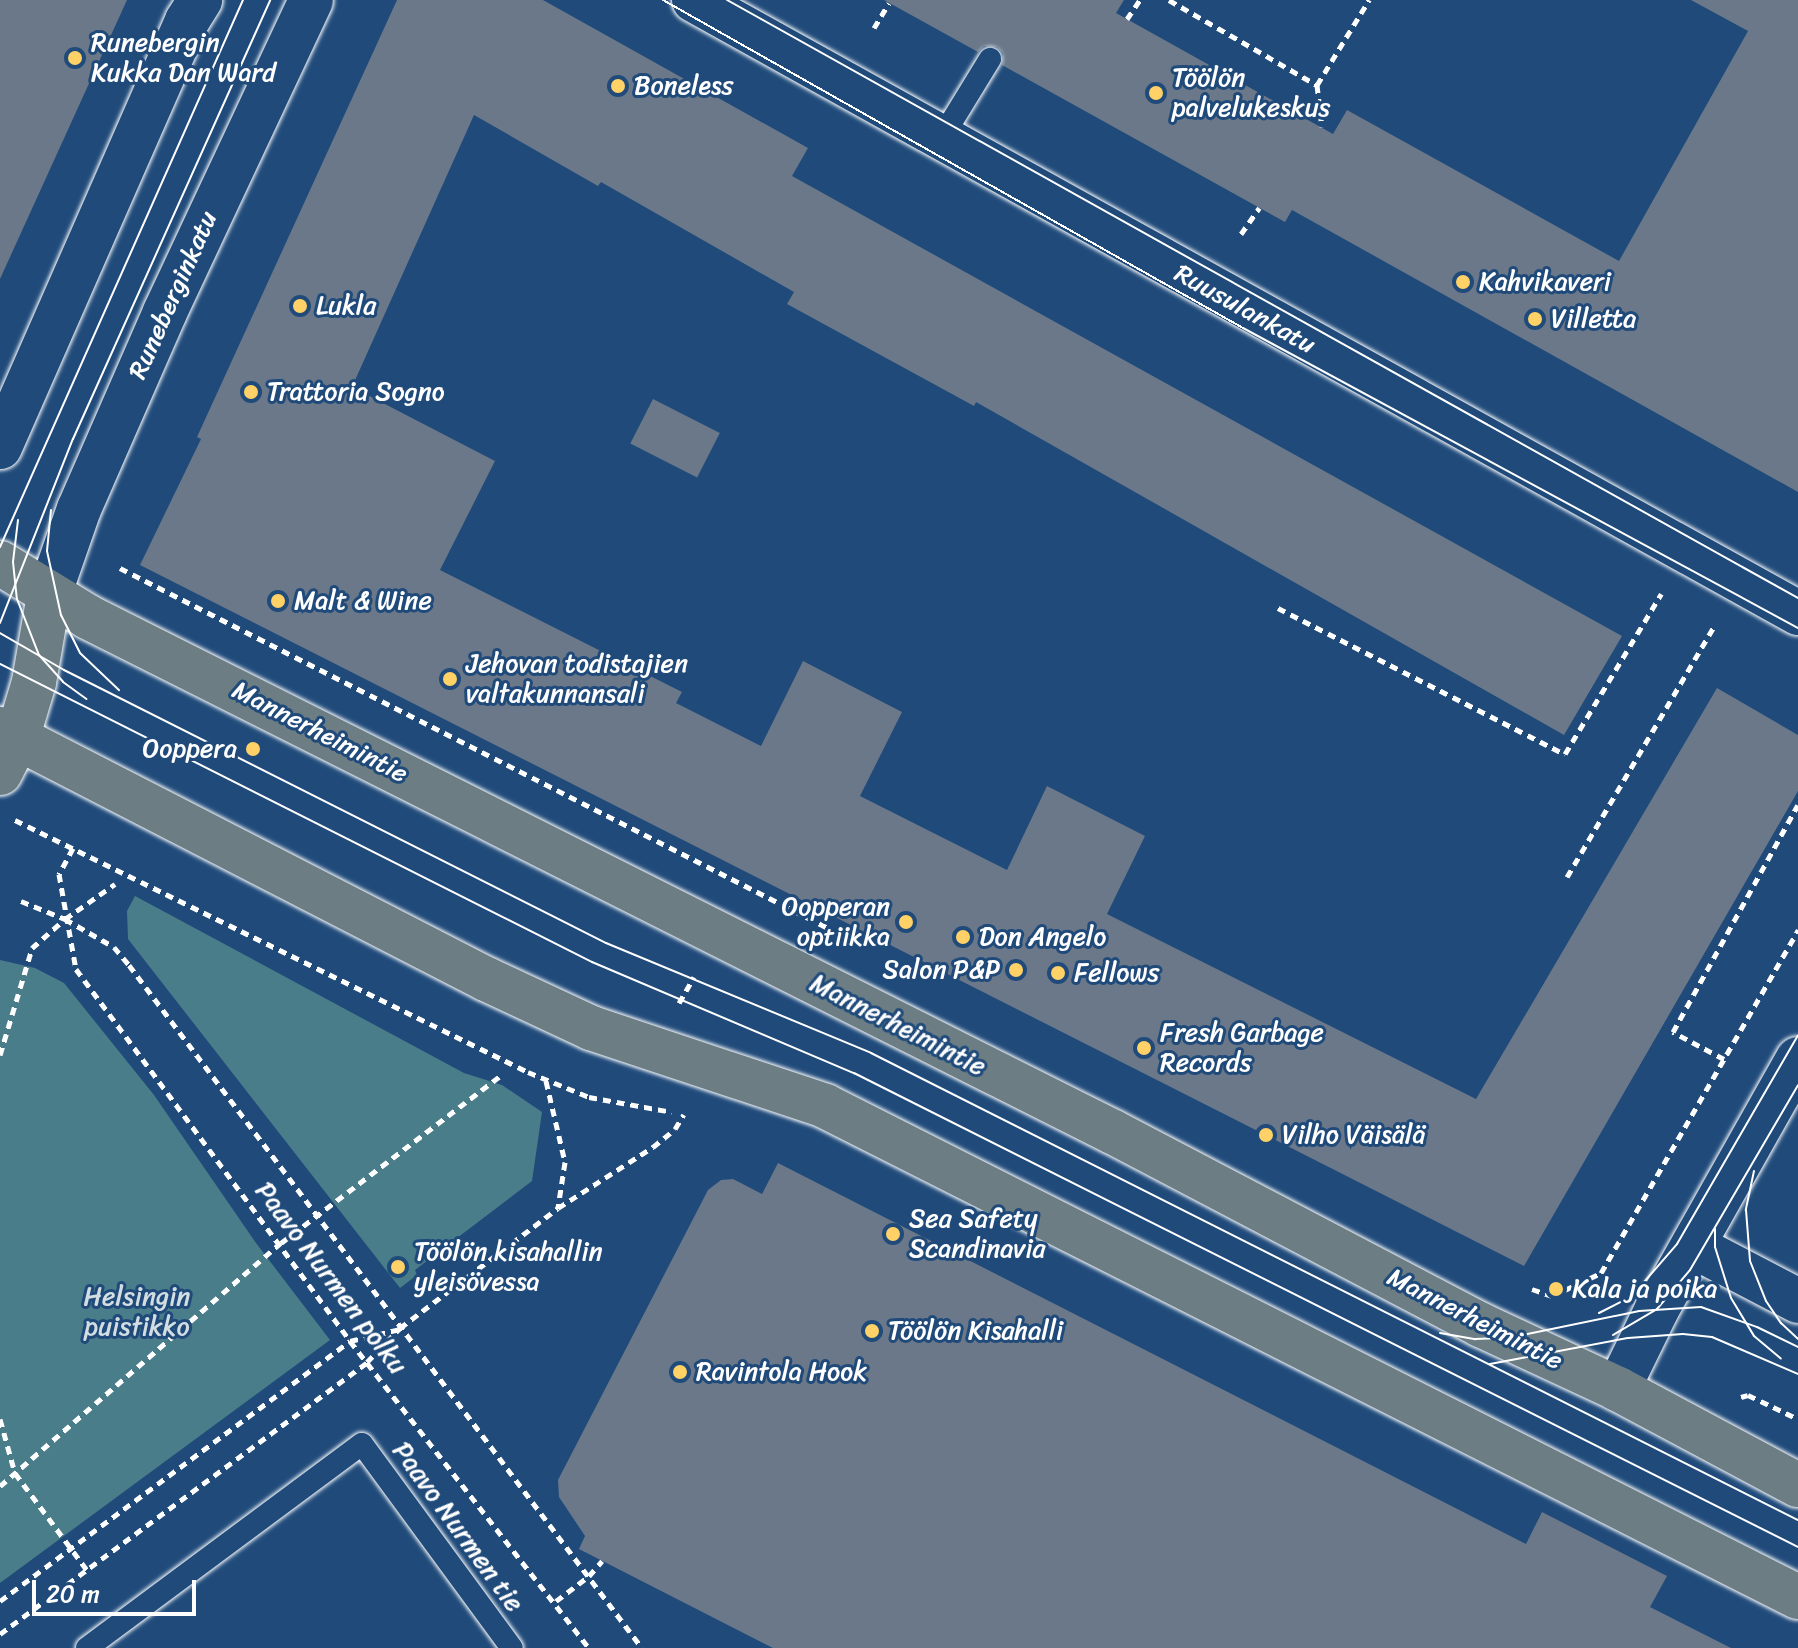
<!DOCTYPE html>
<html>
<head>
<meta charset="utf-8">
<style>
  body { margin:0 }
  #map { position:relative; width:1798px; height:1648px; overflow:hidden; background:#1f4a7a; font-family:Sriracha,sans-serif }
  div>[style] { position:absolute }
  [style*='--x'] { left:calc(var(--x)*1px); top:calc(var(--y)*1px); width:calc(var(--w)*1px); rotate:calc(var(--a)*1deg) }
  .green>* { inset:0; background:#497d8a }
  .building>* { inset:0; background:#6a7889; transform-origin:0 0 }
  .path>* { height:5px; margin-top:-2.5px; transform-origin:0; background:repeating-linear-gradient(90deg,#fff 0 8px,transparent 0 14px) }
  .roads { filter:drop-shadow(0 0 2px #fff) drop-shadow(0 0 2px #fff) }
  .service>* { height:22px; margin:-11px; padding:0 11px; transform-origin:11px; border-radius:11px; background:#1f4a7a }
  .minor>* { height:44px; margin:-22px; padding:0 22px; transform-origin:22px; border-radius:22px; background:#1f4a7a }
  .secondary>* { height:44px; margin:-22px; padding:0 22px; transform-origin:22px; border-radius:22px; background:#1f4a7a }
  .primary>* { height:44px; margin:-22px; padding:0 22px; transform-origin:22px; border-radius:22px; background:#6c7e84 }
  .tram>* { height:2px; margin:-1px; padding:0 1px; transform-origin:1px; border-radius:1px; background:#fff }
  .dots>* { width:22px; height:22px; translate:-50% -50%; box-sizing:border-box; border:4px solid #1f4a7a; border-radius:50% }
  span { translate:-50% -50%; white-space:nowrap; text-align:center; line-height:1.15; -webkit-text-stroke:6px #1f4a7a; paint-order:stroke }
  .poi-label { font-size:26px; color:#fff }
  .left { translate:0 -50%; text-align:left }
  .right { translate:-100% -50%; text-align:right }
  .street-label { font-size:26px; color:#fff }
  .park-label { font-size:26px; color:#d2dee2 }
  .scale { position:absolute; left:32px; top:1580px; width:164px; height:36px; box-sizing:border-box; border:4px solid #fff; border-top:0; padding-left:10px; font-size:24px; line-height:28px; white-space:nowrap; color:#fff; -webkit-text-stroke:6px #1f4a7a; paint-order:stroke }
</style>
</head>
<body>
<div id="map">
  <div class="green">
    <div style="clip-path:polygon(135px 896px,464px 1073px,502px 1085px,542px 1112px,532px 1181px,415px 1270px,417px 1275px,400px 1288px,128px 939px,127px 911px)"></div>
    <div style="clip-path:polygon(0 960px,35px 968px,64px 983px,154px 1095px,256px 1243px,330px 1340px,0 1583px)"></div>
  </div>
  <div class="building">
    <div style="clip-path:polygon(0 0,127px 0,0 279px)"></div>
    <div style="clip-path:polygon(397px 0,543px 0,808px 148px,792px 176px,1622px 636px,1564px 735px,976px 402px,974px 406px,787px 304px,794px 292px,601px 182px,598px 186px,474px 115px,352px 387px,495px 461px,440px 570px,682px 692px,676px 703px,761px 746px,803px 661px,902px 712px,860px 796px,1007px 870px,1047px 786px,1145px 836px,1107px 914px,1476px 1099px,1717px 688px,1798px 735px,1798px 791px,1524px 1266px,140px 565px,201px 439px,197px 437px)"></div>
    <div style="clip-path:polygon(884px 0,1124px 0,1116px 13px,1333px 134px,1347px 110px,1619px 261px,1748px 31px,1691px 0,1798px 0,1798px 492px,1292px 210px,1285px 222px,1002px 65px,1003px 53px,997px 47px,984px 46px,978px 52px)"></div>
    <div style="left:653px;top:399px;width:75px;height:50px;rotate:27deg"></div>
    <div style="clip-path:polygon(778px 1163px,1526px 1544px,1542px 1512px,1667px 1576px,1650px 1607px,1731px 1648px,773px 1648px,579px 1549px,585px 1536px,559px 1497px,558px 1480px,708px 1190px,721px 1180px,733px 1179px,762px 1194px)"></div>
  </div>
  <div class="path">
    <div style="--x:1169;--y:0;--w:171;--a:29.9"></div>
    <div style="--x:1317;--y:85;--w:100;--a:-58.5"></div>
    <div style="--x:1127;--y:19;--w:23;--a:-56"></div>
    <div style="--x:874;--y:28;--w:29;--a:-59"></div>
    <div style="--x:1317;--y:85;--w:42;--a:83.2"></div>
    <div style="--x:1241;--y:234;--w:32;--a:-55"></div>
    <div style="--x:120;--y:568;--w:792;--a:26.95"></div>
    <div style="--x:1278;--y:608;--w:322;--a:27"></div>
    <div style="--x:1565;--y:754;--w:187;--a:-59"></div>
    <div style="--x:15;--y:820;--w:572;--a:26.16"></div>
    <div style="--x:528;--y:1072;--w:66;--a:22.3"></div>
    <div style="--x:589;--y:1097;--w:84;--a:10.2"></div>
    <div style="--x:73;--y:848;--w:30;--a:118"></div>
    <div style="--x:59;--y:874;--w:97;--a:79.9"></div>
    <div style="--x:76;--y:969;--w:462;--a:53.6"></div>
    <div style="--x:350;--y:1341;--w:389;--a:52.1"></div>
    <div style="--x:1567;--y:877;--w:292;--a:-59.6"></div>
    <div style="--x:21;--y:901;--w:48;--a:22.2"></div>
    <div style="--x:65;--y:919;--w:56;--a:29.7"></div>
    <div style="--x:114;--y:947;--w:23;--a:50"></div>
    <div style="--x:129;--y:965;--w:854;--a:53.09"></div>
    <div style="--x:679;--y:1003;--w:30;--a:-60"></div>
    <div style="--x:0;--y:1055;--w:112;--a:-73.3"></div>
    <div style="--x:32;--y:948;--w:44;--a:-41.3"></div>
    <div style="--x:65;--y:919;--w:61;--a:-35"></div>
    <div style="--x:1724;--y:1059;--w:58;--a:-152.1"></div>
    <div style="--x:1673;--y:1032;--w:259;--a:-61.2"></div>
    <div style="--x:546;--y:1081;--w:83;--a:76.8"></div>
    <div style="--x:565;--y:1162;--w:47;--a:98.7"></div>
    <div style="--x:1532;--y:1289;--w:21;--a:19"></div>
    <div style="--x:1552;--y:1296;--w:54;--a:-25.1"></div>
    <div style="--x:1601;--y:1273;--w:396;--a:-60.1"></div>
    <div style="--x:1741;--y:1397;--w:7;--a:-16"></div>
    <div style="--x:1748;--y:1395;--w:55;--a:25.6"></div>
    <div style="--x:0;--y:1419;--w:56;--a:74.5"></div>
    <div style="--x:15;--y:1473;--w:121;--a:53.4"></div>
    <div style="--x:0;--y:1486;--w:371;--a:-40.9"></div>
    <div style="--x:281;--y:1243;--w:275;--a:-37.3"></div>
    <div style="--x:0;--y:1601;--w:436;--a:-36.6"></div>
    <div style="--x:350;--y:1341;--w:51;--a:-13.5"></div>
    <div style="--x:556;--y:1601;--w:41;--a:-37.1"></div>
    <div style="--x:589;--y:1576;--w:20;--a:-49"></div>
    <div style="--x:0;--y:1634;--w:457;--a:-36.5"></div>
    <div style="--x:367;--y:1362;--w:47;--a:-45.9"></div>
    <div style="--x:400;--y:1328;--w:198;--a:-37.2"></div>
    <div style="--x:558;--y:1208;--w:113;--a:-32.7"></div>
    <div style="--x:653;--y:1147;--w:28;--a:-39"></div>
    <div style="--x:675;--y:1129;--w:17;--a:-59"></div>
  </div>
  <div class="roads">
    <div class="service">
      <div style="--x:941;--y:139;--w:94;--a:-58.5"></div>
      <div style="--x:87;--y:1648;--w:342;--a:-36.6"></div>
      <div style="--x:362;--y:1444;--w:253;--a:53.7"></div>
    </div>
    <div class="minor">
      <div style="--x:694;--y:0;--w:1263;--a:29.04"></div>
      <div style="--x:1693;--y:1246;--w:119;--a:27.6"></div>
      <div style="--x:1618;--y:1389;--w:89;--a:-64"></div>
      <div style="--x:1657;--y:1309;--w:287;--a:-60.6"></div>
    </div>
    <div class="secondary">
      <div style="--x:0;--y:447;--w:465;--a:-66.3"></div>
      <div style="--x:187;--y:21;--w:25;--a:-58"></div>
      <div style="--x:49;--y:595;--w:91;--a:-70.8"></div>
      <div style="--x:79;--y:509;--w:215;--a:-66.4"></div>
      <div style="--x:165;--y:312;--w:344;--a:-64.9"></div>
    </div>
    <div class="primary">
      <div style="--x:0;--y:563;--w:103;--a:31.5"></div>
      <div style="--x:88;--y:617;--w:1147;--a:26.68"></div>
      <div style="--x:1113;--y:1132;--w:416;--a:27.7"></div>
      <div style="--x:1481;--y:1325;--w:151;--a:25"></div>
      <div style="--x:1618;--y:1389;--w:204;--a:28.1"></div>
      <div style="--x:0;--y:729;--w:547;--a:27.22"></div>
      <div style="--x:486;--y:979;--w:116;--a:25"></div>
      <div style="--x:591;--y:1028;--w:247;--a:18.4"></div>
      <div style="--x:825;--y:1106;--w:1090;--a:26.78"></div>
      <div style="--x:0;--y:773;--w:38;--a:-63"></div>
      <div style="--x:17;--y:739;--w:59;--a:-73.4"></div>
      <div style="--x:34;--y:682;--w:88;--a:-80.2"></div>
    </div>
  </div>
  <div class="tram">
    <div style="--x:663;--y:0;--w:666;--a:29.49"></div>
    <div style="--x:1243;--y:328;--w:631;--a:28.39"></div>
    <div style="--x:727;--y:0;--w:1227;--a:29.18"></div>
    <div style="--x:51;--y:510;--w:41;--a:95.6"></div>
    <div style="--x:47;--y:551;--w:66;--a:77.7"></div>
    <div style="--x:61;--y:615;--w:42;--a:63.4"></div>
    <div style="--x:80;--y:653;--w:54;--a:43.5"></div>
    <div style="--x:18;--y:520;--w:42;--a:96.8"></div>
    <div style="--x:13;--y:562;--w:37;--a:84"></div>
    <div style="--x:17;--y:599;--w:60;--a:68.6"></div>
    <div style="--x:39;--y:655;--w:36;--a:48"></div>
    <div style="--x:63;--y:682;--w:29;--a:36"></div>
    <div style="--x:0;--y:547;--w:599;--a:-66.05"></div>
    <div style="--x:0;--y:623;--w:198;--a:-68.4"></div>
    <div style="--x:73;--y:439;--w:481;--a:-65.8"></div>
    <div style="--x:0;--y:633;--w:74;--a:30"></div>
    <div style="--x:64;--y:670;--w:607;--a:26.73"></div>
    <div style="--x:606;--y:943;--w:287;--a:22.5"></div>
    <div style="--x:871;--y:1053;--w:1038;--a:26.74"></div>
    <div style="--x:0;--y:664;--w:663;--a:26.72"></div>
    <div style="--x:592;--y:962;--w:285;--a:23"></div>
    <div style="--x:854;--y:1073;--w:1056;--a:26.66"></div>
    <div style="--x:1754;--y:1171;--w:40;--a:102"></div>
    <div style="--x:1746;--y:1210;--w:51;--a:85.5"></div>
    <div style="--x:1750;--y:1261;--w:43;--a:68.2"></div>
    <div style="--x:1766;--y:1301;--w:27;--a:56"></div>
    <div style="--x:1781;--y:1323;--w:23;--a:43"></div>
    <div style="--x:1715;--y:1229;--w:18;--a:90"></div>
    <div style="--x:1715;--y:1247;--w:53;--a:72.6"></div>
    <div style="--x:1731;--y:1298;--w:44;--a:58.8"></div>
    <div style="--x:1754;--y:1336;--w:35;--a:40"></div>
    <div style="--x:1599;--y:1313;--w:37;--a:-27"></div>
    <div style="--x:1632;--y:1296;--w:69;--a:-49.1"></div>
    <div style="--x:1677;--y:1244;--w:241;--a:-59.9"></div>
    <div style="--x:1440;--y:1333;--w:36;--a:10"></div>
    <div style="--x:1475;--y:1339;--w:33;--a:-2"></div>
    <div style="--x:1508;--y:1338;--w:134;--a:-11.6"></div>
    <div style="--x:1639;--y:1311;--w:62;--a:-3.7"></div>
    <div style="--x:1701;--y:1307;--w:59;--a:19.7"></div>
    <div style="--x:1757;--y:1327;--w:46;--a:26"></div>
    <div style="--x:1613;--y:1335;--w:51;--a:-30.6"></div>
    <div style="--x:1657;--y:1309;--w:51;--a:-49.8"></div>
    <div style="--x:1690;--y:1270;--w:214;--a:-59.7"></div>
    <div style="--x:1490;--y:1364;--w:140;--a:-10.7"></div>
    <div style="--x:1628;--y:1338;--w:55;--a:-4.2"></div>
    <div style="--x:1683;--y:1334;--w:29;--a:6"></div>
    <div style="--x:1712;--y:1337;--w:94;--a:23.3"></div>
  </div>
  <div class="dots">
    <div style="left:75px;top:58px;background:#ffd166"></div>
    <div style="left:618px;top:86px;background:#ffd166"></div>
    <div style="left:1156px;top:93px;background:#ffd166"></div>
    <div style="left:1463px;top:282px;background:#ffd166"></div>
    <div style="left:300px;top:306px;background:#ffd166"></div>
    <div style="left:1535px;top:319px;background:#ffd166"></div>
    <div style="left:251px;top:392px;background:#ffd166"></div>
    <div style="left:278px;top:601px;background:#ffd166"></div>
    <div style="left:450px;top:679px;background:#ffd166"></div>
    <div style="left:253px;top:749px;background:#ffd166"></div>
    <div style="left:906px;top:922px;background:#ffd166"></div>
    <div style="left:963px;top:937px;background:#ffd166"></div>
    <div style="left:1016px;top:970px;background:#ffd166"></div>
    <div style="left:1058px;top:973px;background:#ffd166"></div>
    <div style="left:1144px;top:1048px;background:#ffd166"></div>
    <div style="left:1266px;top:1135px;background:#ffd166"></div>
    <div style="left:893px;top:1234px;background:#ffd166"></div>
    <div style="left:398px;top:1267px;background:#ffd166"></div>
    <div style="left:1556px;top:1289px;background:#ffd166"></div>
    <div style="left:872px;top:1331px;background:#ffd166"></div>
    <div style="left:680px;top:1372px;background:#ffd166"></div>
  </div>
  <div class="poi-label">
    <span class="left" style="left:91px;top:58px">Runebergin<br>Kukka Dan Ward</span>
    <span class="left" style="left:1172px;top:93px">Töölön<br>palvelukeskus</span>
    <span class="left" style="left:634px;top:86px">Boneless</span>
    <span class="left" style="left:1479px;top:282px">Kahvikaveri</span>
    <span class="left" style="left:316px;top:306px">Lukla</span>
    <span class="left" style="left:1551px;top:319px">Villetta</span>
    <span class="left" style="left:267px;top:392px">Trattoria Sogno</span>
    <span class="left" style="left:294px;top:601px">Malt &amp; Wine</span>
    <span class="left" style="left:466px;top:679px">Jehovan todistajien<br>valtakunnansali</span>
    <span class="right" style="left:237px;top:749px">Ooppera</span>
    <span class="right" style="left:890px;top:922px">Oopperan<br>optiikka</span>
    <span class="left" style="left:979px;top:937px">Don Angelo</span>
    <span class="right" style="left:1000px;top:970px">Salon P&amp;P</span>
    <span class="left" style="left:1074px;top:973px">Fellows</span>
    <span class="left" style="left:1160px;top:1048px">Fresh Garbage<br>Records</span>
    <span class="left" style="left:1282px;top:1135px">Vilho Väisälä</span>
    <span class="left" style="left:909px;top:1234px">Sea Safety<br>Scandinavia</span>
    <span class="left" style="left:414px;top:1267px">Töölön kisahallin<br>yleisövessa</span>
    <span class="left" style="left:1572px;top:1289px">Kala ja poika</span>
    <span class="left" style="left:888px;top:1331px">Töölön Kisahalli</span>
    <span class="left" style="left:696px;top:1372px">Ravintola Hook</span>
  </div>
  <div class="street-label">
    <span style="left:173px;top:295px;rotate:-66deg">Runeberginkatu</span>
    <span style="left:1245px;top:309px;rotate:29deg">Ruusulankatu</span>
    <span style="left:320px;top:732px;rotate:27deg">Mannerheimintie</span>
    <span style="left:898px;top:1025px;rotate:27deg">Mannerheimintie</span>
    <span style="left:331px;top:1278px;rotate:53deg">Paavo Nurmen polku</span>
    <span style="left:1475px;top:1319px;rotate:27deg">Mannerheimintie</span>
    <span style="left:458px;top:1527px;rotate:54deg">Paavo Nurmen tie</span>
  </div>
  <div class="park-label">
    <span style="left:137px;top:1312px">Helsingin<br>puistikko</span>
  </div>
  <div class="scale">20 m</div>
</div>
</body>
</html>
